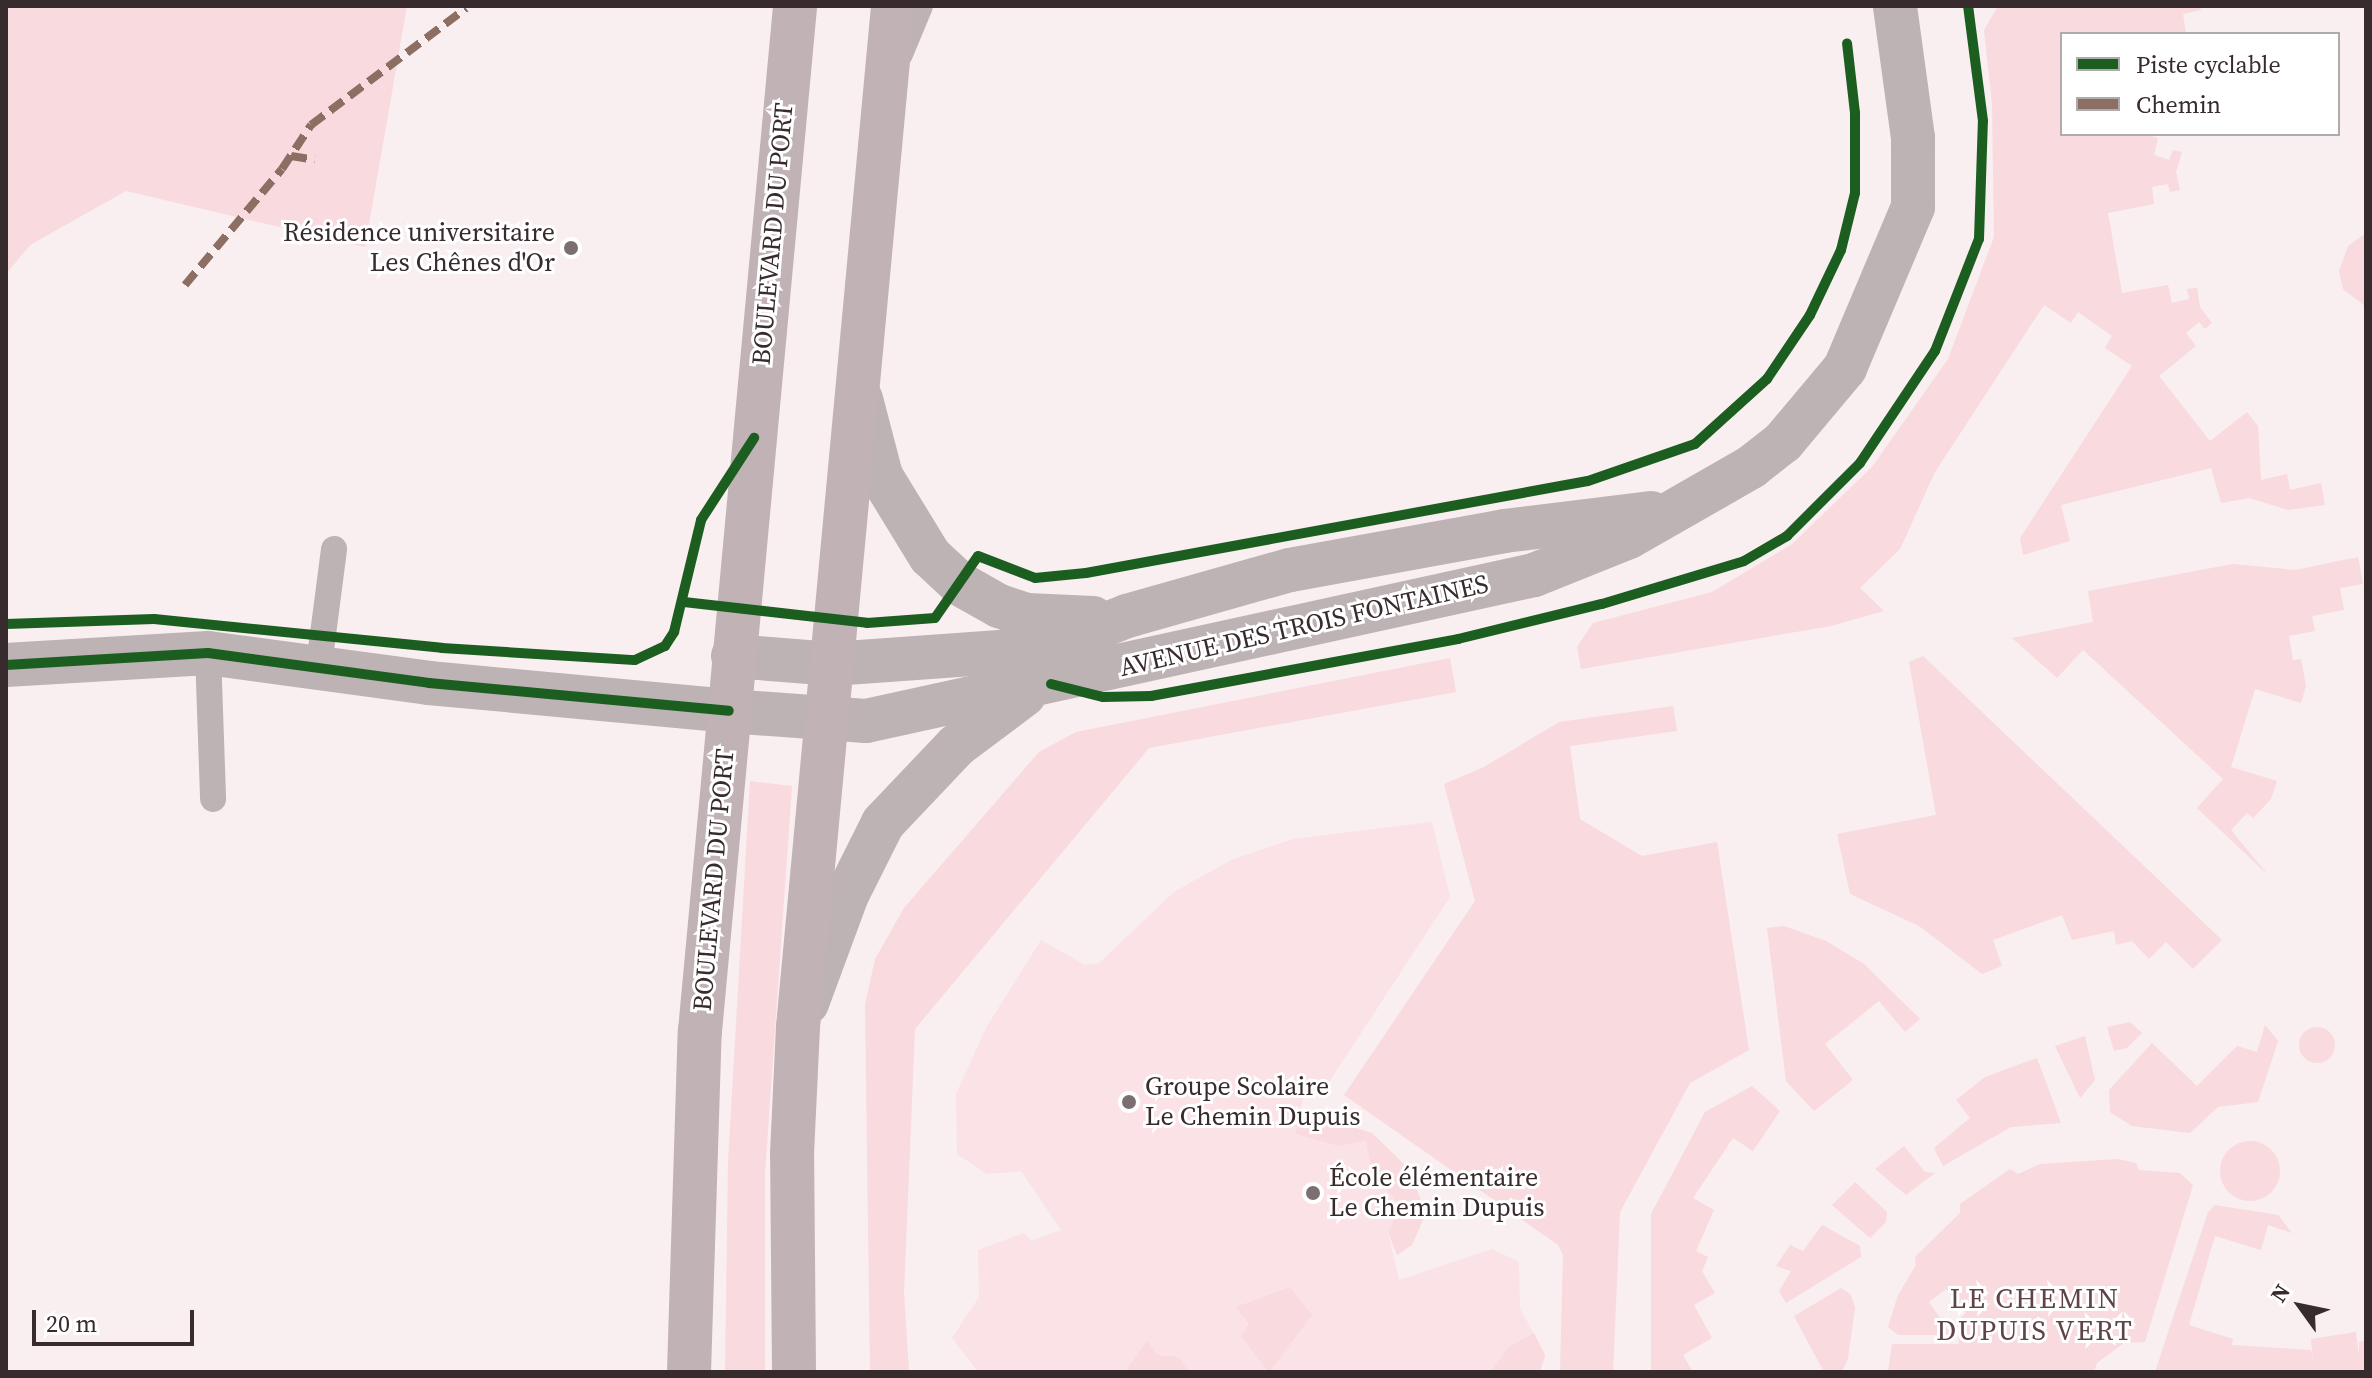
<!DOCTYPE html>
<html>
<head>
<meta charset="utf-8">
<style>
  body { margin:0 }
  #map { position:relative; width:2372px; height:1378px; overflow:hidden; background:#f9eef0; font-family:"Source Serif 4",serif }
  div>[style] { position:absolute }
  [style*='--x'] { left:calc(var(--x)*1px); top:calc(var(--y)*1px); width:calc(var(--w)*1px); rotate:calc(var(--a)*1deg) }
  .built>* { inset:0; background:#fae2e6 }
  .green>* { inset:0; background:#f8dadf }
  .round { border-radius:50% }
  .service>* { height:26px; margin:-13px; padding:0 13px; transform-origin:13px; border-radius:13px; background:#bdb2b4 }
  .minor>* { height:44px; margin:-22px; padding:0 22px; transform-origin:22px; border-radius:22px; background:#bdb2b4 }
  .tertiary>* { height:44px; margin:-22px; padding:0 22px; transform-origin:22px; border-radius:22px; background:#bdb2b4 }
  .primary>* { height:44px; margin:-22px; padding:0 22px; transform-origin:22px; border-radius:22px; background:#c0b2b5 }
  .quiet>* { height:8px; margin-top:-4px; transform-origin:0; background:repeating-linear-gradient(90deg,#8d6e63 0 16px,transparent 0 24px) }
  .cycleway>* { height:10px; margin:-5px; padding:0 5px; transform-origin:5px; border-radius:5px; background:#1b5e20 }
  .dots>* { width:22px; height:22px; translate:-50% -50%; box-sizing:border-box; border:4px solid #fff; border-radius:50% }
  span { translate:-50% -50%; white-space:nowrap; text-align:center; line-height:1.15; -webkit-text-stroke:6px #fff; paint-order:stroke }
  .poi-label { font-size:26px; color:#382b2d }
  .right { translate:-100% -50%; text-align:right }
  .left { translate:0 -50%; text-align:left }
  .street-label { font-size:26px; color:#382b2d }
  .neighbourhood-label { font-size:28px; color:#5e4348; letter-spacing:2px }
  .frame { position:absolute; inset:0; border:8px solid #382b2d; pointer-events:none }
  .legend { position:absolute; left:2060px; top:32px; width:280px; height:104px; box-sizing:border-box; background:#fff; border:2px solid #afaaab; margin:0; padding:10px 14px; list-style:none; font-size:24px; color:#382b2d }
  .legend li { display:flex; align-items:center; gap:16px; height:40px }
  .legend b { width:40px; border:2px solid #afaaab }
  .north { position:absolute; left:2260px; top:1266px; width:80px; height:80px; -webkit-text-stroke:6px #fff; paint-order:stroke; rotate:303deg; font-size:22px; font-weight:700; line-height:32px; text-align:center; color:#382b2d }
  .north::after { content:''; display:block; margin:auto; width:28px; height:36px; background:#382b2d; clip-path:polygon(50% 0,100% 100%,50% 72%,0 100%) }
  .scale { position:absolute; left:32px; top:1310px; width:162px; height:36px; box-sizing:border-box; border:4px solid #382b2d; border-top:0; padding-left:10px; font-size:24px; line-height:28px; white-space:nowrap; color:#382b2d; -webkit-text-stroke:6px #fff; paint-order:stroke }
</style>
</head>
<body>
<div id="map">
  <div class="built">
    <div style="clip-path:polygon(1432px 822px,1450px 897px,1329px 1082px,1306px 1085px,1295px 1134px,1338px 1146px,1366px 1141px,1371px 1169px,1400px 1206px,1388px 1232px,1399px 1280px,1492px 1249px,1519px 1262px,1520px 1308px,1545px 1355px,1540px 1372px,978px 1372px,952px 1338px,979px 1297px,978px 1250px,1024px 1233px,1031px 1241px,1061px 1230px,1021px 1171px,987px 1174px,957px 1154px,956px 1094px,987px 1026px,1041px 940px,1085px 965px,1099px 963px,1174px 892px,1231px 860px,1293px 839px)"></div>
  </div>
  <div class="green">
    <div style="clip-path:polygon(6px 6px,407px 6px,365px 247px,126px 191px,30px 245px,6px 274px)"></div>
    <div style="clip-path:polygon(1998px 6px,2200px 6px,2201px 10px,2183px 14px,2186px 34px,2062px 34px,2062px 134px,2144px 134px,2158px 138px,2154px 155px,2169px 160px,2173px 150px,2182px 152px,2176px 172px,2180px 190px,2170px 192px,2168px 184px,2152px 187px,2154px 204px,2108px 213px,2122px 293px,2168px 285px,2172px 303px,2189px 299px,2187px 289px,2197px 288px,2200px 307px,2212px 323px,2205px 329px,2199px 322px,2186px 333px,2196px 346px,2159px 376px,2210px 441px,2247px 412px,2258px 426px,2261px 480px,2287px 474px,2290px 490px,2321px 483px,2325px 505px,2288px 510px,2249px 498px,2221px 503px,2211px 468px,2061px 505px,2070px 541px,2023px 555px,2020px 538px,2132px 366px,2105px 348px,2112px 336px,2078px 312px,2071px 323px,2044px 305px,1935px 472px,1900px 549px,1860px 588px,1884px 611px,1831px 626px,1581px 669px,1577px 647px,1593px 623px,1712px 592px,1792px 544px,1872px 467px,1948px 359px,1994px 237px,1992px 103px,1984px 30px)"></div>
    <div style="clip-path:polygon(2366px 233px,2366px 307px,2343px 289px,2339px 271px,2348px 246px)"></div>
    <div style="clip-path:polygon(2358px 557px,2363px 584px,2340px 588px,2344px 610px,2312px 616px,2315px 631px,2289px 636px,2293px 660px,2301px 659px,2306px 686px,2301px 703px,2255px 689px,2231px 767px,2277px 781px,2271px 799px,2253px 818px,2247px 813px,2231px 830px,2268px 875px,2197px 808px,2223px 779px,2083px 650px,2057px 678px,2012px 638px,2093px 622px,2088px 591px,2233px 564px,2295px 570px)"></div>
    <div style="clip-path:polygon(1923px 656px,2222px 940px,2193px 969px,2166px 942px,2149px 959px,2132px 941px,2116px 945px,2114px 931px,2072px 940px,2062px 915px,1993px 940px,2002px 966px,1982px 974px,1919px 926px,1850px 894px,1837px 834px,1936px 815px,1909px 662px)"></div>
    <div style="clip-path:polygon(1450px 658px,1456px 692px,1149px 748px,915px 1029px,904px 1293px,909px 1372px,870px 1372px,865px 1005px,875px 959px,904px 908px,1039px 752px,1076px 732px)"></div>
    <div style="clip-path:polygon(1673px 706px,1677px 731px,1570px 746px,1580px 819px,1642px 856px,1717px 842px,1749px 1050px,1690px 1083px,1620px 1212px,1613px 1372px,1560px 1372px,1563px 1255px,1558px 1245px,1344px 1095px,1475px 901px,1444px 784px,1484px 767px,1559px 722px)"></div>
    <div style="clip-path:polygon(750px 781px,792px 786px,765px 1173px,765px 1372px,725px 1372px,728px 1162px)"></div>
    <div style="clip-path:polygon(1784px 926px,1826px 941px,1864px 964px,1920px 1019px,1905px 1032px,1879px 1001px,1825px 1044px,1853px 1080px,1814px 1111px,1786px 1081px,1767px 928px)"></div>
    <div style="clip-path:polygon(2130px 1022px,2142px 1033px,2127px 1048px,2114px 1051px,2107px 1027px)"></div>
    <div style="clip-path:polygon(2265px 1025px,2278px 1041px,2258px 1102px,2218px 1107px,2190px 1133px,2132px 1126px,2110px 1112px,2109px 1090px,2152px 1043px,2197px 1086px,2237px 1046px,2257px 1052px)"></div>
    <div class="round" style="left:2299px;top:1027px;width:36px;height:36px"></div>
    <div style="clip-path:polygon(2085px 1036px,2095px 1080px,2080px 1098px,2055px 1046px)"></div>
    <div style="clip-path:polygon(2037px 1058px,2061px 1123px,2011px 1127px,1943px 1166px,1934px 1148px,1970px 1118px,1956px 1100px,1985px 1077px)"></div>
    <div style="clip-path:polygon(1752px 1086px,1780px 1111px,1753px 1151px,1733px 1138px,1693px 1198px,1714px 1210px,1696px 1251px,1708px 1257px,1702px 1271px,1715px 1293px,1694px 1305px,1712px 1338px,1683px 1355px,1693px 1372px,1651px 1372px,1651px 1214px,1705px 1112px)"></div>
    <div style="clip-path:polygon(1300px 1110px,1372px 1133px,1408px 1168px,1426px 1213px,1412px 1245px,1397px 1255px,1388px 1232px,1400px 1206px,1371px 1169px,1366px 1141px,1338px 1146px,1295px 1134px)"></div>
    <div class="round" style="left:2220px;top:1141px;width:60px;height:60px"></div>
    <div style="clip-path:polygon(1904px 1146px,1925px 1172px,1935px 1173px,1906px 1195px,1875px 1169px)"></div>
    <div style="clip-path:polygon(2118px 1159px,2136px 1163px,2139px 1170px,2180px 1173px,2193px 1185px,2145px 1342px,2124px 1343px,2097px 1363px,2094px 1372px,1888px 1372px,1892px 1344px,1959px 1344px,1957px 1321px,1966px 1313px,1946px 1289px,1929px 1302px,1952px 1335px,1898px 1335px,1888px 1327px,1898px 1295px,1916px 1265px,1915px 1257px,1960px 1213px,1960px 1204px,2010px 1169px,2018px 1174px,2040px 1164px)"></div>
    <div style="clip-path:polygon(1855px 1182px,1887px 1212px,1886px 1222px,1870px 1238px,1832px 1205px)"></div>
    <div style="clip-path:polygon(2215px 1205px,2278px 1215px,2292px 1233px,2268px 1225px,2261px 1250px,2215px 1236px,2189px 1325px,2233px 1339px,2232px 1345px,2311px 1350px,2313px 1361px,2311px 1339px,2356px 1332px,2359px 1356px,2359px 1342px,2366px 1340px,2366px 1372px,2155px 1372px,2208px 1212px)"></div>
    <div style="clip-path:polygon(1822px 1225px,1860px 1246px,1861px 1257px,1786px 1303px,1779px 1291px,1791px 1271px,1776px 1266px,1790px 1245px,1803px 1251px)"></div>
    <div style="clip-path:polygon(1290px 1287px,1312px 1315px,1269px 1372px,1241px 1336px,1249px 1324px,1236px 1307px)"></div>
    <div style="clip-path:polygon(1841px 1288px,1851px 1295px,1855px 1308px,1848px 1358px,1842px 1372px,1824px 1372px,1794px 1316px)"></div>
    <div style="clip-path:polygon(1534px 1333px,1545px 1355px,1540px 1372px,1491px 1372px,1509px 1347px)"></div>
    <div style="clip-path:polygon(1147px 1341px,1158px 1355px,1178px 1357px,1189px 1372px,1125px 1372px)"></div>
  </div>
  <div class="service">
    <div style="--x:900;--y:54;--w:52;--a:-67.4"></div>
    <div style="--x:208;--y:653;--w:146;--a:88"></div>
    <div style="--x:319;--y:665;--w:117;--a:-82.6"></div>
  </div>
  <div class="minor">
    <div style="--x:6;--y:665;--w:202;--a:-3.4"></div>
    <div style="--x:208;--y:653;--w:223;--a:7.7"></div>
    <div style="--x:429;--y:683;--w:301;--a:5.3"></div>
  </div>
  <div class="tertiary">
    <div style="--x:861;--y:399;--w:80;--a:75.4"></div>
    <div style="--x:881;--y:476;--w:94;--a:58.5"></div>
    <div style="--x:930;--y:556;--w:41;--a:43"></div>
    <div style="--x:960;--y:584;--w:45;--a:29.4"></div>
    <div style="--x:999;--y:606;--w:29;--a:18"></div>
    <div style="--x:1027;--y:615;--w:66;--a:2.6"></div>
    <div style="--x:733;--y:656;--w:99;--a:4.6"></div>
    <div style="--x:832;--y:664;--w:168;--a:-4.1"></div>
    <div style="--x:1000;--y:652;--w:79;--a:-11.7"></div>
    <div style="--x:1077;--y:636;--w:54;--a:-21.8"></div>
    <div style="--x:1127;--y:616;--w:169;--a:-15.8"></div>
    <div style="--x:1290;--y:570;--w:218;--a:-10.3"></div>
    <div style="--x:1504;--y:531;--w:148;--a:-7"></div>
    <div style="--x:729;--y:711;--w:137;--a:4.2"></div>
    <div style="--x:866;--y:721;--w:684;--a:-12.33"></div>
    <div style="--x:1534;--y:575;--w:102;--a:-21.8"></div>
    <div style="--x:1629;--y:537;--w:141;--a:-29.8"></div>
    <div style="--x:1751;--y:467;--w:41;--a:-38"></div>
    <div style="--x:1783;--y:442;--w:97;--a:-50"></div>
    <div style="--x:1845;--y:368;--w:175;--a:-67.1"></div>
    <div style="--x:1913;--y:207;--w:69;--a:-90"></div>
    <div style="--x:1913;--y:138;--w:133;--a:-97.8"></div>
    <div style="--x:807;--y:1003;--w:115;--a:-69.7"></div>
    <div style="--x:847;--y:895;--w:80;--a:-63.4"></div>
    <div style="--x:883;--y:823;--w:106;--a:-46.5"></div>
    <div style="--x:956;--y:746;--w:85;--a:-36.9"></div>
  </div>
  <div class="primary">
    <div style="--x:689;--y:1372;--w:341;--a:-88.2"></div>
    <div style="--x:700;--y:1031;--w:1029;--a:-84.7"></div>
    <div style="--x:794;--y:1372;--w:218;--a:-90.5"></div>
    <div style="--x:792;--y:1154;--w:127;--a:-87.3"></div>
    <div style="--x:798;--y:1027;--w:1025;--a:-84.68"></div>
  </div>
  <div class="quiet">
    <div style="--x:291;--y:156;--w:24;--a:9"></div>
    <div style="--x:185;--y:285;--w:151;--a:-50.1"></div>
    <div style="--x:282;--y:169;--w:53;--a:-56.6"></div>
    <div style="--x:311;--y:125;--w:194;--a:-37"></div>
  </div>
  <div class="cycleway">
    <div style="--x:684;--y:602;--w:184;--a:6.5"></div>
    <div style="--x:867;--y:623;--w:68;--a:-4.2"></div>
    <div style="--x:935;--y:618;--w:75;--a:-55.3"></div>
    <div style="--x:978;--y:556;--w:61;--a:21.1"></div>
    <div style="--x:1035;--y:578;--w:51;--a:-5.6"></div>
    <div style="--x:1086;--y:573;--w:510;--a:-10.39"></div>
    <div style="--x:1588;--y:481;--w:113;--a:-19.1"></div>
    <div style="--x:1695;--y:444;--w:97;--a:-42.1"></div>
    <div style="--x:1767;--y:379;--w:77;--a:-56.1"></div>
    <div style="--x:1810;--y:315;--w:72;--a:-64.5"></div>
    <div style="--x:1841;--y:250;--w:59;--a:-76.2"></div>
    <div style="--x:1855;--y:193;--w:80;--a:-90"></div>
    <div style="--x:1855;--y:113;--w:70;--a:-96.5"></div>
    <div style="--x:6;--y:624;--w:148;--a:-1.9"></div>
    <div style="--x:154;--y:619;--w:289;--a:5.7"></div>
    <div style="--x:442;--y:648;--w:193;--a:3.6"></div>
    <div style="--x:635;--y:660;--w:33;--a:-25"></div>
    <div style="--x:665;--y:646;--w:17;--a:-57"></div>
    <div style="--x:674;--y:632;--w:115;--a:-76.4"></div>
    <div style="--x:701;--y:520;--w:98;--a:-57.1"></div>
    <div style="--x:6;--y:665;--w:202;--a:-3.4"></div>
    <div style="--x:208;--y:653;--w:223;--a:7.7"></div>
    <div style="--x:429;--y:683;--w:301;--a:5.3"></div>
    <div style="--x:1051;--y:684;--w:54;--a:14"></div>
    <div style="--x:1103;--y:697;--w:48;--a:-1.2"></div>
    <div style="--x:1151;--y:696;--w:312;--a:-10.5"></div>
    <div style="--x:1458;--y:639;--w:148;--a:-13.7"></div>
    <div style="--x:1602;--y:604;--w:148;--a:-16.8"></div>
    <div style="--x:1744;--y:561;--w:50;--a:-30.2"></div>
    <div style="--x:1787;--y:536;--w:103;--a:-45"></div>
    <div style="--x:1860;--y:463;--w:135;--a:-56.2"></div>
    <div style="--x:1935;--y:351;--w:120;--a:-68.6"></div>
    <div style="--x:1979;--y:239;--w:118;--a:-88.1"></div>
    <div style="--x:1983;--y:121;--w:116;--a:-97.4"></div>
  </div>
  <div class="dots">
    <div style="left:571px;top:248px;background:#7c6f71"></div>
    <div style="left:1129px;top:1102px;background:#7c6f71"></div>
    <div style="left:1313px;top:1193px;background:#7c6f71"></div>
  </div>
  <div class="poi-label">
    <span class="right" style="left:555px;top:248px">Résidence universitaire<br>Les Chênes d'Or</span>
    <span class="left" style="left:1145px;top:1102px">Groupe Scolaire<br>Le Chemin Dupuis</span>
    <span class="left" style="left:1329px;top:1193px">École élémentaire<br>Le Chemin Dupuis</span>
  </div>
  <div class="street-label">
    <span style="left:773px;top:234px;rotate:-85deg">BOULEVARD DU PORT</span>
    <span style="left:1304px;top:626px;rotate:-13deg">AVENUE DES TROIS FONTAINES</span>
    <span style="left:714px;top:880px;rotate:-85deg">BOULEVARD DU PORT</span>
  </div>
  <div class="neighbourhood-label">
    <span style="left:2035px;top:1314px">LE CHEMIN<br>DUPUIS VERT</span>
  </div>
  <div class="frame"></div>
  <ul class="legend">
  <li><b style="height:10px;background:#1b5e20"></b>Piste cyclable</li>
  <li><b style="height:10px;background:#8d6e63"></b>Chemin</li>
  </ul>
  <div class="north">N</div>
  <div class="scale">20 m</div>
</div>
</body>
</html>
